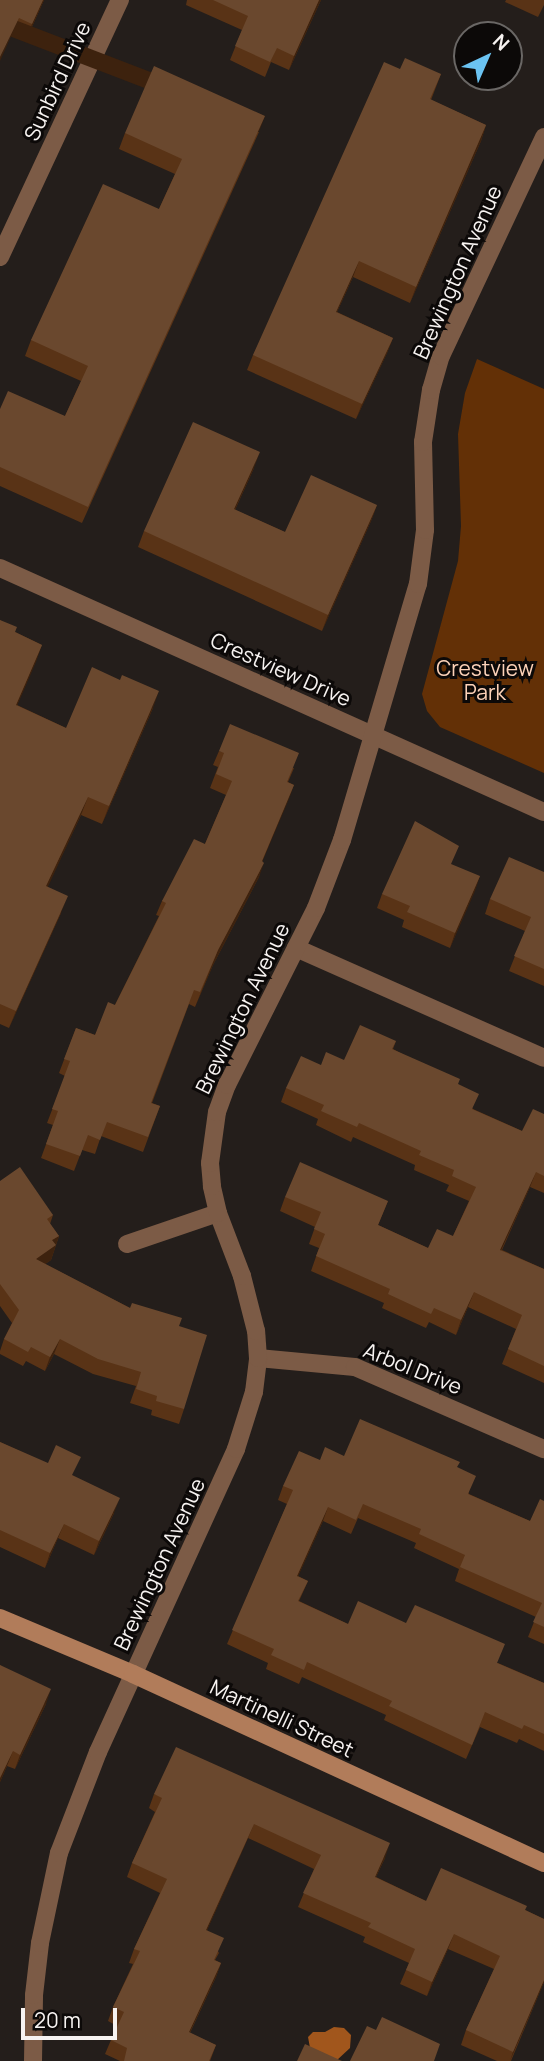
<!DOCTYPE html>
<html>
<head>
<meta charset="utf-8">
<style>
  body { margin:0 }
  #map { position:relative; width:544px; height:2061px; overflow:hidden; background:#241e1b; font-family:Manrope,sans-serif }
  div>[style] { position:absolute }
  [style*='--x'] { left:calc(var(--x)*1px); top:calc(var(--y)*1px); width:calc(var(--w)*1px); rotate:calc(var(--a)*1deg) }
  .green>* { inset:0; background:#633006 }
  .water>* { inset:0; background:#a1561c }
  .street>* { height:18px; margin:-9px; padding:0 9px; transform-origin:9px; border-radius:9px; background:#7c5b46 }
  .secondary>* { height:18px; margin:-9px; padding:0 9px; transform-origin:9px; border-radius:9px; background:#b17c5a }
  .wall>* { inset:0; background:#593316 }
  .shaded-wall>* { inset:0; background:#3d220e; transform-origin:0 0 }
  .building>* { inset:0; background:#6a482e }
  span { translate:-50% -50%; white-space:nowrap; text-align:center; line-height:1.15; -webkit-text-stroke:6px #0c0908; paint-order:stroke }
  .street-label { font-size:21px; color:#f7f3f1 }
  .park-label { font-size:21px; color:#fdd2b8 }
  .north { position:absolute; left:453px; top:21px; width:70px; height:70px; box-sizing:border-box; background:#0c0908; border:2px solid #6a6765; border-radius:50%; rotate:44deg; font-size:19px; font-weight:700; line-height:28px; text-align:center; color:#f7f3f1 }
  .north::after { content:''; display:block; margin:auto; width:24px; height:32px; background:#6bc3f2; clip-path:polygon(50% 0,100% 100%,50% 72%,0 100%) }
  .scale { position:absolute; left:21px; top:2008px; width:96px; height:32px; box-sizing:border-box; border:4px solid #f7f3f1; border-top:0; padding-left:9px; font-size:21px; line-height:24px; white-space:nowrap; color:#f7f3f1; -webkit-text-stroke:5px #0c0908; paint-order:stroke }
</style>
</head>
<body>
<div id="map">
  <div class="green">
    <div style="clip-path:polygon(477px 359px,544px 389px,544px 773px,440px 727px,427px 711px,422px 694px,458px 561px,461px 526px,458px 434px,465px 393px)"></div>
  </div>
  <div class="water">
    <div style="clip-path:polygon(334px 2027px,344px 2028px,351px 2035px,350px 2048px,336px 2061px,305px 2061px,310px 2048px,308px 2037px,313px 2032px,325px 2032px)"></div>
  </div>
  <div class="street">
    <div style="--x:0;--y:257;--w:284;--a:-65"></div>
    <div style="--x:0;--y:568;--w:596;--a:24.16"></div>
    <div style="--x:296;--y:948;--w:271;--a:23.9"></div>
    <div style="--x:127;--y:1244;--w:96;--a:-18.8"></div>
    <div style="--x:258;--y:1358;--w:97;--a:5.3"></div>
    <div style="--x:355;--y:1367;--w:206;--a:23.5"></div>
    <div style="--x:33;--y:2061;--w:66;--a:-89.1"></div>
    <div style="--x:34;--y:1995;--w:52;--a:-83.4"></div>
    <div style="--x:40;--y:1943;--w:92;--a:-78.1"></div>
    <div style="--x:59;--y:1853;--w:108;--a:-68.9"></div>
    <div style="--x:98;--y:1752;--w:333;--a:-65.5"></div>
    <div style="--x:236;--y:1449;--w:60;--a:-72.5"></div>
    <div style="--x:254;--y:1392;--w:34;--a:-83"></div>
    <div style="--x:258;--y:1358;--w:27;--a:-94"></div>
    <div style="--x:256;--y:1331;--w:57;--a:-104.3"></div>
    <div style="--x:242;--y:1276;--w:67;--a:-110.9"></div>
    <div style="--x:218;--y:1213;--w:28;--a:-103"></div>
    <div style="--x:212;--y:1186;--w:23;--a:-95"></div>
    <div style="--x:210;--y:1163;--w:51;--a:-82.2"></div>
    <div style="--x:217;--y:1112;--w:29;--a:-70"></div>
    <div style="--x:227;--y:1085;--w:198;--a:-63.3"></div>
    <div style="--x:316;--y:908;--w:73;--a:-69.1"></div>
    <div style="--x:342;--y:840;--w:267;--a:-73.5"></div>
    <div style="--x:418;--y:584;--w:54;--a:-82.6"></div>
    <div style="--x:425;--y:530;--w:88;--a:-91.3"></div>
    <div style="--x:423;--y:442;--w:53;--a:-81.3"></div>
    <div style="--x:431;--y:390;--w:35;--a:-74"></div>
    <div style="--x:441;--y:356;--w:242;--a:-64.8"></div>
  </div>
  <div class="secondary">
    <div style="--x:0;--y:1618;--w:144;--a:22.8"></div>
    <div style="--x:133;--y:1674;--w:452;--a:24.7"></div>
  </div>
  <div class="wall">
    <div style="clip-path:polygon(0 0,44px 0,27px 38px,13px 32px)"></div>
    <div style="clip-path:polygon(187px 0,321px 0,289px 70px,271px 62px,265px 77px,230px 60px,242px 30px,186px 5px)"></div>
    <div style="clip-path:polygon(506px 0,544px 0,544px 5px,538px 17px,505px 2px)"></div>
    <div style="clip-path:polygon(400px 69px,441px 74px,431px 100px,486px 125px,481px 141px,410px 303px,353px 277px,337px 312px,393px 338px,387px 353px,356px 419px,247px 370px,253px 355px)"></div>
    <div style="clip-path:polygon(259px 132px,82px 523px,0 486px,0 409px,65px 416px,81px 381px,25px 356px,31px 340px,159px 209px,175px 174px,119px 149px,125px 133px)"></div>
    <div style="clip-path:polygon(254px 468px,235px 510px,285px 532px,377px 505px,371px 521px,322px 631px,138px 547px,144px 531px)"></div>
    <div style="clip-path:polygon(0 620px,15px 632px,42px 645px,17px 705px,66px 728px,153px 708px,102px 824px,81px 815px,47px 887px,61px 913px,9px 1028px,0 1024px)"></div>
    <div style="clip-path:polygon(219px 751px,294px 768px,288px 782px,294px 785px,262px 862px,259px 877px,213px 965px,195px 1007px,189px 1004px,152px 1103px,160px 1106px,143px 1152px,101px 1136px,95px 1154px,82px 1150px,74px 1171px,41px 1158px,53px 1125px,47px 1123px,65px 1076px,59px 1073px,76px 1028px,95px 1035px,115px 1005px,159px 916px,156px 915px,162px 901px,205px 844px,226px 795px,210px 788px,218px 767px,213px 765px)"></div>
    <div style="clip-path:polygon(544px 872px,544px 986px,509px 971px,525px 931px,485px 914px,490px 899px)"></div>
    <div style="clip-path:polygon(480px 876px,450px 948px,402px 927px,404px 920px,377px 908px,382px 894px)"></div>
    <div style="clip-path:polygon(396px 1041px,393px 1049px,458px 1084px,473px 1109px,522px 1131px,544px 1114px,544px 1193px,530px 1187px,502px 1250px,544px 1269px,544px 1383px,502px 1364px,516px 1329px,468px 1307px,456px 1335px,429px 1322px,426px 1328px,382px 1308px,384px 1303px,311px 1271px,319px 1248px,309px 1244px,315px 1227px,280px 1211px,285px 1197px,388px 1201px,378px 1225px,428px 1248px,453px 1236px,469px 1201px,446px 1191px,449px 1185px,414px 1170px,415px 1165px,353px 1137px,351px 1142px,316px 1125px,318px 1119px,281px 1102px,286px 1088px,321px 1065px,344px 1060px)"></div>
    <div style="clip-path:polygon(0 1181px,53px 1215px,50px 1224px,59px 1236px,51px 1260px,45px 1264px,130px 1308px,179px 1326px,184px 1409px,179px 1424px,151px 1415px,152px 1410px,130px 1403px,136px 1386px,93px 1374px,54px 1354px,45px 1371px,26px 1361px,23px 1366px,0 1354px,0 1351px,4px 1339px,12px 1323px,0 1306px)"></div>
    <div style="clip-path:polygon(0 1442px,73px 1476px,114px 1513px,94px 1555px,58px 1538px,45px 1568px,0 1547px)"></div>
    <div style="clip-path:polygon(344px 1456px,457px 1467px,469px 1494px,530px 1521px,544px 1501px,544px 1644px,528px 1637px,536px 1617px,455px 1581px,459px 1569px,414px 1548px,416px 1543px,358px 1518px,351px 1534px,323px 1521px,298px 1576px,308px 1581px,299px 1601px,348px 1624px,498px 1663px,544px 1683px,544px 1751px,519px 1739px,517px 1743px,480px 1727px,466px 1759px,384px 1720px,386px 1715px,302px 1677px,299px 1684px,266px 1669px,268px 1663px,227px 1644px,287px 1504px,278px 1500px,283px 1486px,320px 1460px)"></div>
    <div style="clip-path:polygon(0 1665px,46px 1704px,15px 1769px,7px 1766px,0 1782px)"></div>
    <div style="clip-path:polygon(154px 1794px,385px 1858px,376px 1877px,426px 1901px,525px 1910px,544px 1919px,544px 1982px,511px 2061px,497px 2061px,461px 2045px,466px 2030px,494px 1969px,448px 1949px,427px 1996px,400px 1984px,409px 1963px,363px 1942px,365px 1937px,298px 1907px,314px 1869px,248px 1838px,207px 1930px,219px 1953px,215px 1960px,221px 1963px,216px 1977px,190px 2033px,216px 2045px,210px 2061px,120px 2061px,105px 2054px,117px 2026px,108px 2021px,113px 2007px,133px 1964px,129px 1963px,134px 1949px,160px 1893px,127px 1877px,132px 1863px,155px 1812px,149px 1808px)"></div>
  </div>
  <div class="shaded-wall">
    <div style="clip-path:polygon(43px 0,44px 0,27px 38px,32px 24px)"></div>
    <div style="clip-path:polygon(319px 0,321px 0,289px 70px,294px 56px)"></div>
    <div style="clip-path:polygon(19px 18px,13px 32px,0 61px,0 57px)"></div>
    <div style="left:265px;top:116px;width:17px;height:429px;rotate:111deg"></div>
    <div style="clip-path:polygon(486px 125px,481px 141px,410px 303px,416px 287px)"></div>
    <div style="clip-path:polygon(359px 261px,353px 277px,330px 327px,336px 312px)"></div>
    <div style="clip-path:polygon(393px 338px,387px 353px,356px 419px,362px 404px)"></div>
    <div style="clip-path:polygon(260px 452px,254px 468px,228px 525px,234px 509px)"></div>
    <div style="clip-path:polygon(377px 505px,371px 521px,322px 631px,328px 615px)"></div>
    <div style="clip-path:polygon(42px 645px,36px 662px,10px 722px,16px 705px)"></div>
    <div style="clip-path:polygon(159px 691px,153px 708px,102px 824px,109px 806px)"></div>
    <div style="clip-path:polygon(294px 785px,289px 799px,256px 876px,262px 861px)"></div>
    <div style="clip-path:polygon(88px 797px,81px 815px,40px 904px,46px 886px)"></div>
    <div style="clip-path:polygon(264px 863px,259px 877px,213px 965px,195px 1007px,218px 950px)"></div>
    <div style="clip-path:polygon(480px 876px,475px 891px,450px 948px,455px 933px)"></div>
    <div style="clip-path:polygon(68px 896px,61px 913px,9px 1028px,16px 1011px)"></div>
    <div style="clip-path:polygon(536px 1172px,530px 1187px,495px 1264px,500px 1250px)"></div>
    <div style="clip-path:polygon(59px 1236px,51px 1260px,30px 1274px,36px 1259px,52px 1240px)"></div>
    <div style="clip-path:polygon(474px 1292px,468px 1307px,456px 1335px,461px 1320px)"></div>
    <div style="clip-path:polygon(60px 1339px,54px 1354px,45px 1371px,50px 1357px)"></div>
    <div style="clip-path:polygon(120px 1498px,114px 1513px,94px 1555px,99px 1541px)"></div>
    <div style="clip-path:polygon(328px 1507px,323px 1521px,292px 1590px,297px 1576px)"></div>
    <div style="clip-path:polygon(64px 1524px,58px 1538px,45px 1568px,50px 1553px)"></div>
    <div style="clip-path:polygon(51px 1689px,46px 1704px,15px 1769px,20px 1755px)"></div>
    <div style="clip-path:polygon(13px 1751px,7px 1766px,0 1782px,0 1778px)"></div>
    <div style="clip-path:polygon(254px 1824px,248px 1838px,201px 1944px,206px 1930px)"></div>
    <div style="clip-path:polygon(390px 1843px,385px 1858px,369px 1891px,375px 1877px)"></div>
    <div style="clip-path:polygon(454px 1934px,448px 1949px,427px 1996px,432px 1982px)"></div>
    <div style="clip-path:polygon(221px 1963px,216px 1977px,183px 2047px,189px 2032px)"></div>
    <div style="clip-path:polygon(544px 1980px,544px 1982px,510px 2061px,513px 2052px)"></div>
  </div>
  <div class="building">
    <div style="clip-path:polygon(0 0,43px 0,32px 24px,19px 18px,0 57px)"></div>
    <div style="clip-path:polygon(213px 0,319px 0,294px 56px,277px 48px,270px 62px,235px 46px,248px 16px)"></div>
    <div style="clip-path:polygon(405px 58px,441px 74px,430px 99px,486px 125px,416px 287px,359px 261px,336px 312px,393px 338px,362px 404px,253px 355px,384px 62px,400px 69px)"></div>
    <div style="clip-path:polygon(154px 66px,265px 116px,88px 507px,0 467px,0 409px,8px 391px,65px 416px,88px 366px,31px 340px,103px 184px,159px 209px,182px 159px,125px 133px)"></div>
    <div style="clip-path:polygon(193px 422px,260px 452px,234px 509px,285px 532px,311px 475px,377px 505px,328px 615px,144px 531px)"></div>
    <div style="clip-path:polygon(0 620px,17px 627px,15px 632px,42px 645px,16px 705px,66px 728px,92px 667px,120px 680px,122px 675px,159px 691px,109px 806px,88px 797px,46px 886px,68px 896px,16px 1011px,0 1004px)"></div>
    <div style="clip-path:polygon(230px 724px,299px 753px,287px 782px,294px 785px,262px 861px,264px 863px,218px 950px,200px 992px,194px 990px,151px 1103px,160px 1106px,148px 1137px,107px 1122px,100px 1140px,88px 1135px,80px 1156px,46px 1144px,58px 1111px,52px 1109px,70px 1061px,64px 1059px,76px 1028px,95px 1035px,108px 1002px,115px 1005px,166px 903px,162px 901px,194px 839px,205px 844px,232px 781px,216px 774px,224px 753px,219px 751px)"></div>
    <div style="clip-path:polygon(415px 821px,459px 846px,451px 864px,480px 876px,455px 933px,407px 912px,410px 906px,382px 894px)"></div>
    <div style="clip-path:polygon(509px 857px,544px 872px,544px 969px,514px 956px,531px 917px,490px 899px)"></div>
    <div style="clip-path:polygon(360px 1025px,396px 1041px,392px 1049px,460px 1079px,458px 1084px,479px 1094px,472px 1109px,522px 1131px,533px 1109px,544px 1114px,544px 1176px,536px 1172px,500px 1250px,544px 1269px,544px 1366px,508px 1349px,522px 1315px,474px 1292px,461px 1320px,434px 1308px,431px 1314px,388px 1294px,390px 1289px,316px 1256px,325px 1234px,314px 1229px,321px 1212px,285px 1197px,300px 1162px,388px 1201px,378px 1225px,428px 1248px,437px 1229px,453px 1236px,476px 1187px,452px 1176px,454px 1170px,419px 1155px,421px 1151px,359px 1123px,357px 1127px,321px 1111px,324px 1105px,286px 1088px,301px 1056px,321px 1065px,326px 1052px,344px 1060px)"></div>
    <div style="clip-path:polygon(20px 1167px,53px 1215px,47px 1219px,59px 1236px,52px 1240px,56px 1245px,36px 1259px,130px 1308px,132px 1303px,182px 1318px,179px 1326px,207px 1335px,184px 1409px,156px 1401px,157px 1396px,136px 1389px,141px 1372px,98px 1359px,60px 1339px,50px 1357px,31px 1347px,28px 1352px,4px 1339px,19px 1310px,0 1284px,0 1181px)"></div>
    <div style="clip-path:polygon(360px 1419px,460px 1462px,457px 1467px,476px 1476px,468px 1494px,530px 1521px,540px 1499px,544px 1501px,544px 1627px,533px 1622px,542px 1603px,460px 1567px,465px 1555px,419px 1534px,421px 1529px,363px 1504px,356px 1520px,328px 1507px,297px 1576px,308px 1581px,298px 1601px,348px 1624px,358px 1601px,406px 1623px,415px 1605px,505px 1644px,497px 1663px,544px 1683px,544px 1734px,524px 1725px,522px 1729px,485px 1712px,472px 1745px,389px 1706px,392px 1701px,307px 1662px,304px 1670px,271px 1655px,274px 1649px,232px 1630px,293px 1490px,283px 1486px,299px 1451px,320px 1460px,325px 1447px,344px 1456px)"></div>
    <div style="clip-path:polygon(0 1442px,48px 1463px,56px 1445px,81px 1457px,72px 1475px,120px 1498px,99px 1541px,64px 1524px,50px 1553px,0 1530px)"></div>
    <div style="clip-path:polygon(0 1665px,51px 1689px,20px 1755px,13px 1751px,0 1778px)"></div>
    <div style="clip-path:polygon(176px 1747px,390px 1843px,375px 1877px,426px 1901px,441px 1868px,527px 1906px,525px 1910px,544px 1919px,544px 1980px,513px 2052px,466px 2030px,500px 1956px,454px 1934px,432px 1982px,406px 1970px,415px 1949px,368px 1927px,371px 1923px,303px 1893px,321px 1855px,254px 1824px,206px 1930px,224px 1938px,214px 1960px,221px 1963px,189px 2032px,216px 2045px,209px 2061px,124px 2061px,127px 2048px,111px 2040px,124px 2012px,113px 2007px,140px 1951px,134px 1949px,167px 1879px,132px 1863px,162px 1798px,154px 1794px)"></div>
    <div style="clip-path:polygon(382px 2017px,440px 2044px,434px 2061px,350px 2061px,367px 2026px,376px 2030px)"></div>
    <div style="clip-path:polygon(305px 2044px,342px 2061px,297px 2061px)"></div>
  </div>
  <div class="street-label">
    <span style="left:57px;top:81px;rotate:-65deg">Sunbird Drive</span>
    <span style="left:457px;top:272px;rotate:-66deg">Brewington Avenue</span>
    <span style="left:281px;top:669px;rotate:24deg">Crestview Drive</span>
    <span style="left:242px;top:1008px;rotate:-64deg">Brewington Avenue</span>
    <span style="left:413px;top:1368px;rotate:22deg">Arbol Drive</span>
    <span style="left:159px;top:1564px;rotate:-65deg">Brewington Avenue</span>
    <span style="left:282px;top:1718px;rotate:25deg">Martinelli Street</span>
  </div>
  <div class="park-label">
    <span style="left:485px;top:680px">Crestview<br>Park</span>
  </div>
  <div class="north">N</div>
  <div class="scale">20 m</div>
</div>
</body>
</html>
